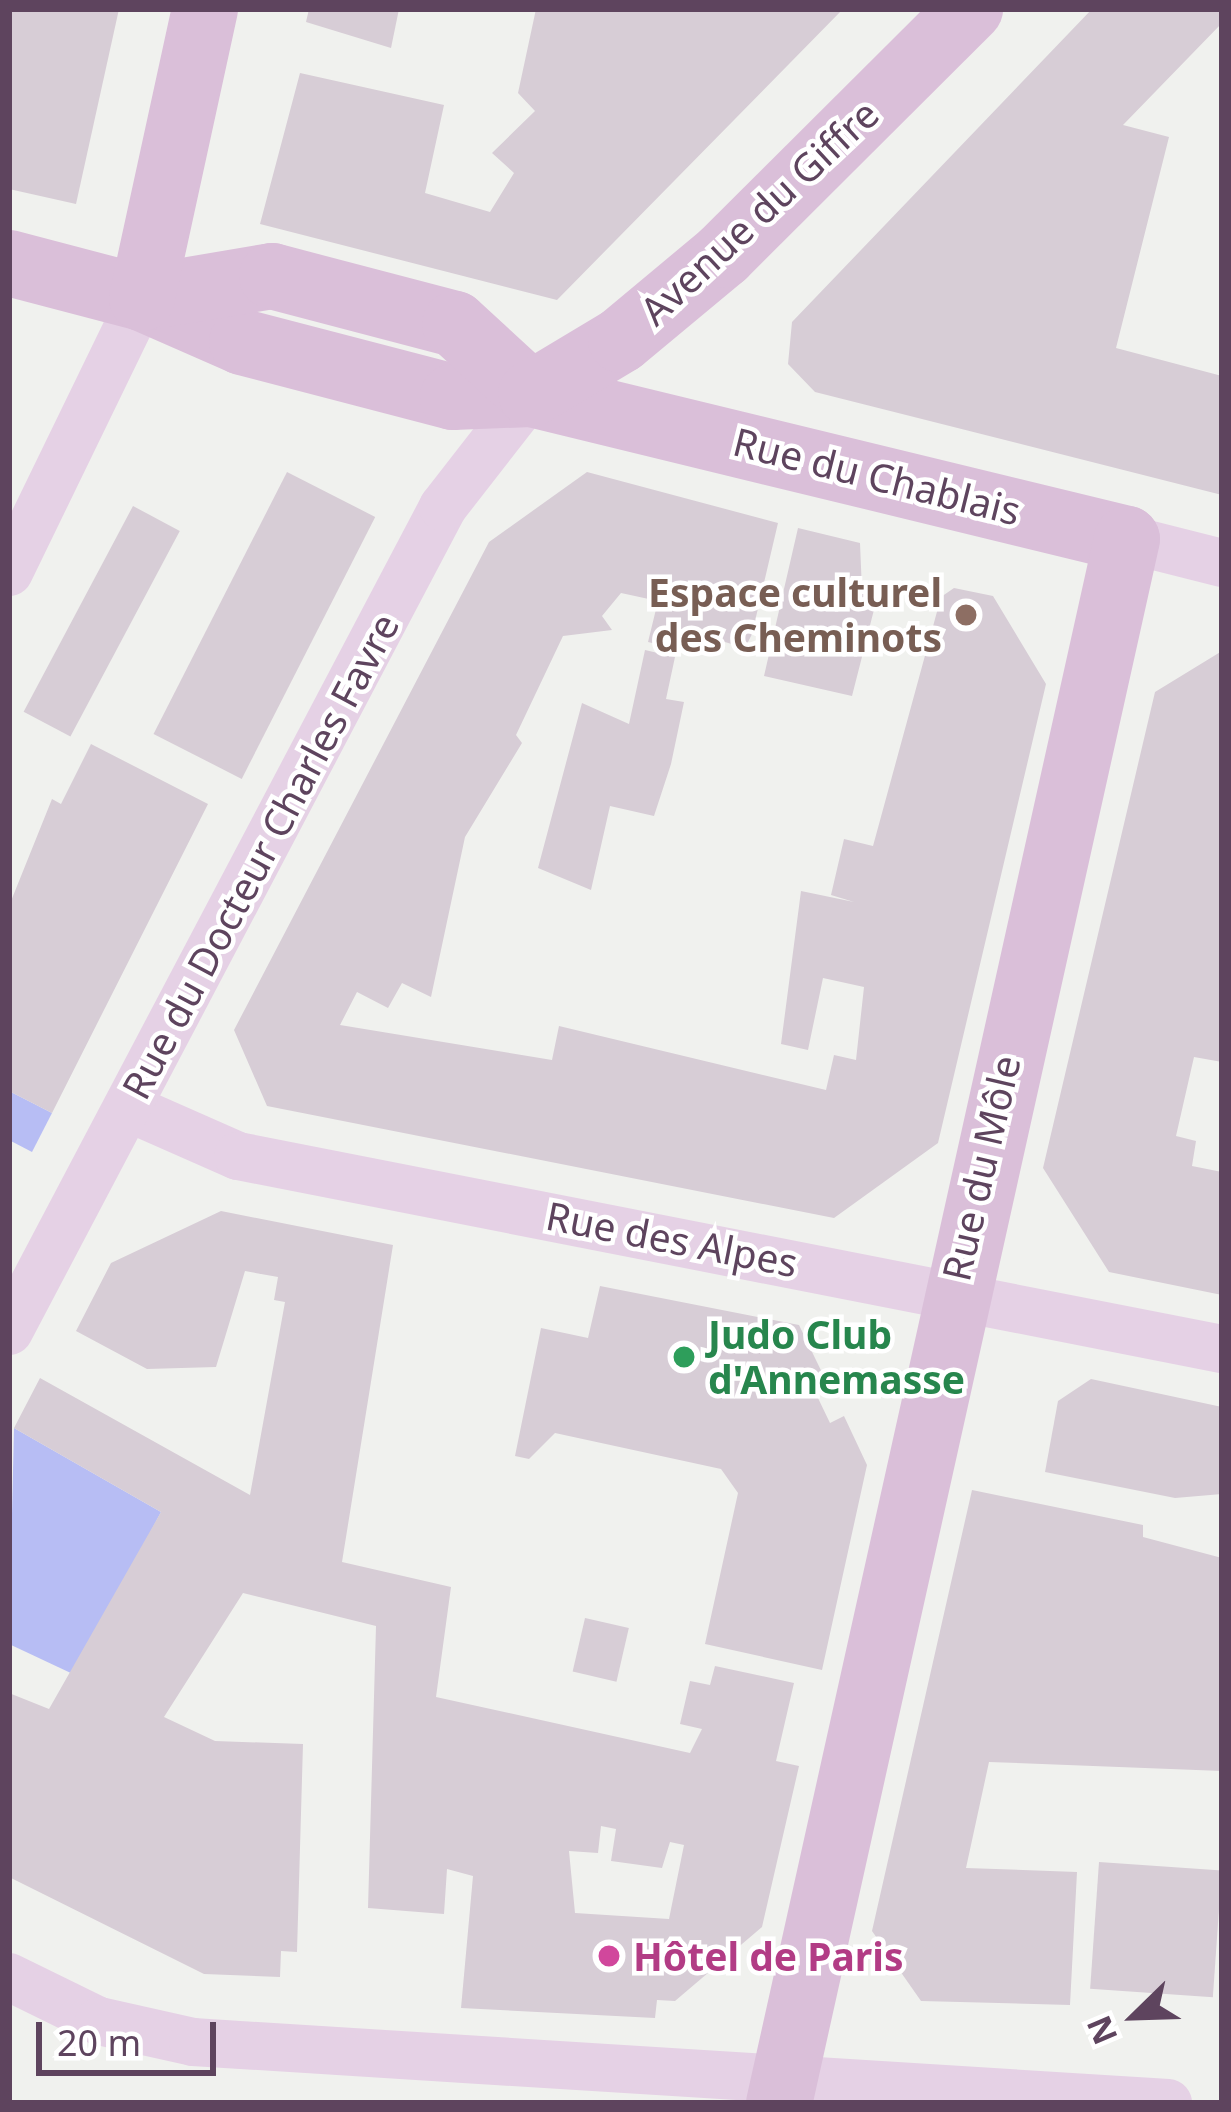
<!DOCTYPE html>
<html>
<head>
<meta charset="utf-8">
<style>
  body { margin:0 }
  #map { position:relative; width:1231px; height:2112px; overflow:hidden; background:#f0f1ee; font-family:"Noto Sans",sans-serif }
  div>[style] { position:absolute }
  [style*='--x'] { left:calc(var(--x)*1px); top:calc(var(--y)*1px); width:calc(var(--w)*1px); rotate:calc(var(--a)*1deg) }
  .green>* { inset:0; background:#b7bdf4 }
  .building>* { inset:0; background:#d7cdd6; transform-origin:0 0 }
  .street>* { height:48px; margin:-24px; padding:0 24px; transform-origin:24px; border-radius:24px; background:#e5d1e5 }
  .secondary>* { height:66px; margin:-33px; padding:0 33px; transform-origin:33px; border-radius:33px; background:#dabfd9 }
  .dots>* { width:33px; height:33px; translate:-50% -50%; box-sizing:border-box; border:6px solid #fff; border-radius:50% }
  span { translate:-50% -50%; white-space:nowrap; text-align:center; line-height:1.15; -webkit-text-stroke:9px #fff; paint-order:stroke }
  .street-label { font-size:39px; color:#5e445e }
  .education-label { font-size:39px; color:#785e54; font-weight:700 }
  .right { translate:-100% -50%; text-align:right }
  .leisure-label { font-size:39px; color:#27864d; font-weight:700 }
  .left { translate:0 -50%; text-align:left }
  .hotel-label { font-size:39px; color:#b23c85; font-weight:700 }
  .frame { position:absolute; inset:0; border:12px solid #5e445e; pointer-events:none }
  .north { position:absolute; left:1075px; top:1956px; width:120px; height:120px; -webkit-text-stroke:9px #fff; paint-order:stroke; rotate:247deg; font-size:33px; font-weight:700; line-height:48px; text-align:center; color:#5e445e }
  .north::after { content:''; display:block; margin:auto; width:42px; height:54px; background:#5e445e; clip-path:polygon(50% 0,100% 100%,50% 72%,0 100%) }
  .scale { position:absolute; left:36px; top:2022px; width:180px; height:54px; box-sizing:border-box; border:6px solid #5e445e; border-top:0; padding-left:15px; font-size:36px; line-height:42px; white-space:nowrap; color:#5e445e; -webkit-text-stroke:9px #fff; paint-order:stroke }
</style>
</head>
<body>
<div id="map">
  <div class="green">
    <div style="clip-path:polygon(9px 1091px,52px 1113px,32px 1152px,9px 1140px)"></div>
    <div style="clip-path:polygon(14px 1428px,161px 1512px,75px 1675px,9px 1644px)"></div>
  </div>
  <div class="building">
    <div style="clip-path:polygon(9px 9px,119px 9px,76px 204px,9px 189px)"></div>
    <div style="clip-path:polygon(309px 9px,399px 9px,391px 48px,306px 22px)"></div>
    <div style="clip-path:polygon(536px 9px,843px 9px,557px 300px,260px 224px,300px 73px,444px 105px,425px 193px,490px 212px,514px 173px,492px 153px,535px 111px,518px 93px)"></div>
    <div style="clip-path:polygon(1092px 9px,1222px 9px,1222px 23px,1123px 125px,1169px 137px,1116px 348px,1222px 376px,1222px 495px,815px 392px,788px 364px,792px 322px)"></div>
    <div style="left:287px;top:472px;width:99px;height:294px;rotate:27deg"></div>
    <div style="clip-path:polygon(587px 472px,778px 523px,752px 634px,745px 648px,678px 628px,673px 648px,648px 642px,658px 601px,621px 593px,602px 616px,612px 630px,563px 636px,516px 735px,522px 743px,465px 837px,431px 997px,402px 983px,388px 1008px,357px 992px,340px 1025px,552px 1060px,559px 1026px,826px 1090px,834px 1055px,856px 1060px,864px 987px,823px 978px,808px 1050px,781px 1044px,801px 891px,854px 902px,831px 895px,844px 839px,873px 846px,941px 597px,954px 588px,993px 596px,1046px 684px,938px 1143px,834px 1218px,267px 1106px,234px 1030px,489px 542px)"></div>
    <div style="left:133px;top:506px;width:53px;height:233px;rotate:28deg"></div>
    <div style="clip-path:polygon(798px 528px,860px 543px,862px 591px,878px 594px,852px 696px,764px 676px)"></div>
    <div style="clip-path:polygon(645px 650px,675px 657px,666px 699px,684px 702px,671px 764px,654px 816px,610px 806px,591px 890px,538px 868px,582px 703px,629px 724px)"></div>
    <div style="clip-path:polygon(1222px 651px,1222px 1062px,1194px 1057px,1176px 1136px,1196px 1141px,1192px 1166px,1222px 1172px,1222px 1295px,1109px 1272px,1043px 1168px,1155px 692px)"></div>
    <div style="clip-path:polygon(91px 744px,208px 804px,52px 1113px,9px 1091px,9px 906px,52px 799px,61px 804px)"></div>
    <div style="clip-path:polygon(evenodd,221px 1211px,393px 1245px,342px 1562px,451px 1587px,436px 1697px,690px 1753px,702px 1729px,680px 1724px,690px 1681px,710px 1685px,715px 1666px,794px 1683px,776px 1761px,799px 1766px,762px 1927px,675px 2001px,657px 2000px,655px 2018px,461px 2008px,473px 1876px,447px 1869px,444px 1914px,368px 1908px,376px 1626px,243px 1593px,164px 1717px,215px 1741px,303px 1744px,297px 1952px,281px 1951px,280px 1977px,204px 1974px,9px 1877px,9px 1693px,49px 1709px,161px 1512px,14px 1428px,40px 1378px,250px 1495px,285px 1302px,274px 1300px,278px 1277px,245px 1271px,216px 1367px,147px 1369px,76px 1331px,111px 1263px,221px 1211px,601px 1826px,616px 1829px,611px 1861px,662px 1868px,670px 1842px,684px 1845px,669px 1919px,575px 1913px,569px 1851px,598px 1853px,601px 1826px)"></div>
    <div style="clip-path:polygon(600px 1286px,799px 1325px,830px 1389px,817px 1396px,830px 1423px,844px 1416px,867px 1465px,822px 1670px,705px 1644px,738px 1493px,721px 1469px,555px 1433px,529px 1459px,515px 1456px,541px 1328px,588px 1338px)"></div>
    <div style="clip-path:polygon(1091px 1379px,1222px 1407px,1222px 1494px,1175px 1498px,1045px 1472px,1058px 1401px)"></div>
    <div style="clip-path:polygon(972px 1490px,1143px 1525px,1143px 1537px,1222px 1558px,1222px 1771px,989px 1762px,966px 1868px,1077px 1872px,1070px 2005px,921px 2001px,872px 1931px)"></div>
    <div style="left:585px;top:1618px;width:45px;height:55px;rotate:13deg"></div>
    <div style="left:1099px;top:1862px;width:123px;height:127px;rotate:4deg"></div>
  </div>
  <div class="street">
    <div style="--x:1127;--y:539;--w:98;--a:14.2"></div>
    <div style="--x:9;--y:572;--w:305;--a:-64.1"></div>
    <div style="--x:129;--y:1108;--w:119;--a:23.8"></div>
    <div style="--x:238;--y:1156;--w:1003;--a:11.1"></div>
    <div style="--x:9;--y:1331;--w:931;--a:-62.22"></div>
    <div style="--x:443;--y:507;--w:143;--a:-52.1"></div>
    <div style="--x:9;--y:1977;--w:100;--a:26.1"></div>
    <div style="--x:99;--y:2021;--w:96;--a:12.6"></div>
    <div style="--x:193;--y:2042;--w:977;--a:3.58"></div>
  </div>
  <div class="secondary">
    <div style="--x:9;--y:263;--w:138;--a:14.7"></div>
    <div style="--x:142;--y:298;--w:109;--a:23.7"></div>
    <div style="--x:242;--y:342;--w:218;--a:14.6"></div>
    <div style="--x:453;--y:397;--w:78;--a:-2.2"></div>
    <div style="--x:531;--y:394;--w:613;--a:13.67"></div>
    <div style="--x:1127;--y:539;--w:1602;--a:102.54"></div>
    <div style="--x:142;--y:298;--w:132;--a:-9.6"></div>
    <div style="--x:272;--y:276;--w:189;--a:14.7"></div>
    <div style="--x:455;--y:324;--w:103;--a:42.6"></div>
    <div style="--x:142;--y:298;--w:296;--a:-77.7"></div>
    <div style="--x:531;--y:394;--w:105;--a:-31"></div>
    <div style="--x:621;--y:340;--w:133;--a:-39.8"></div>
    <div style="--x:723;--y:255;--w:349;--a:-44.9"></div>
  </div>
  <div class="dots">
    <div style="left:966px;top:615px;background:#8d6e63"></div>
    <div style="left:684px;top:1357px;background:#2e9e5b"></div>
    <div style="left:609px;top:1956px;background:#d1479c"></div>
  </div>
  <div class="street-label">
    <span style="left:759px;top:212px;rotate:-43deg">Avenue du Giffre</span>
    <span style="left:877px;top:476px;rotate:14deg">Rue du Chablais</span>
    <span style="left:260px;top:856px;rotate:-62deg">Rue du Docteur Charles Favre</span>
    <span style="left:981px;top:1168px;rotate:-77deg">Rue du Môle</span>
    <span style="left:672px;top:1239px;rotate:11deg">Rue des Alpes</span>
  </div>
  <div class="education-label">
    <span class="right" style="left:942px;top:615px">Espace culturel<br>des Cheminots</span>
  </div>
  <div class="leisure-label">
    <span class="left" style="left:708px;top:1357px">Judo Club<br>d'Annemasse</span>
  </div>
  <div class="hotel-label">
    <span class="left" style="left:633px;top:1956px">Hôtel de Paris</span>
  </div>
  <div class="frame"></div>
  <div class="north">N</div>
  <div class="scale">20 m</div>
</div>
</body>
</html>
